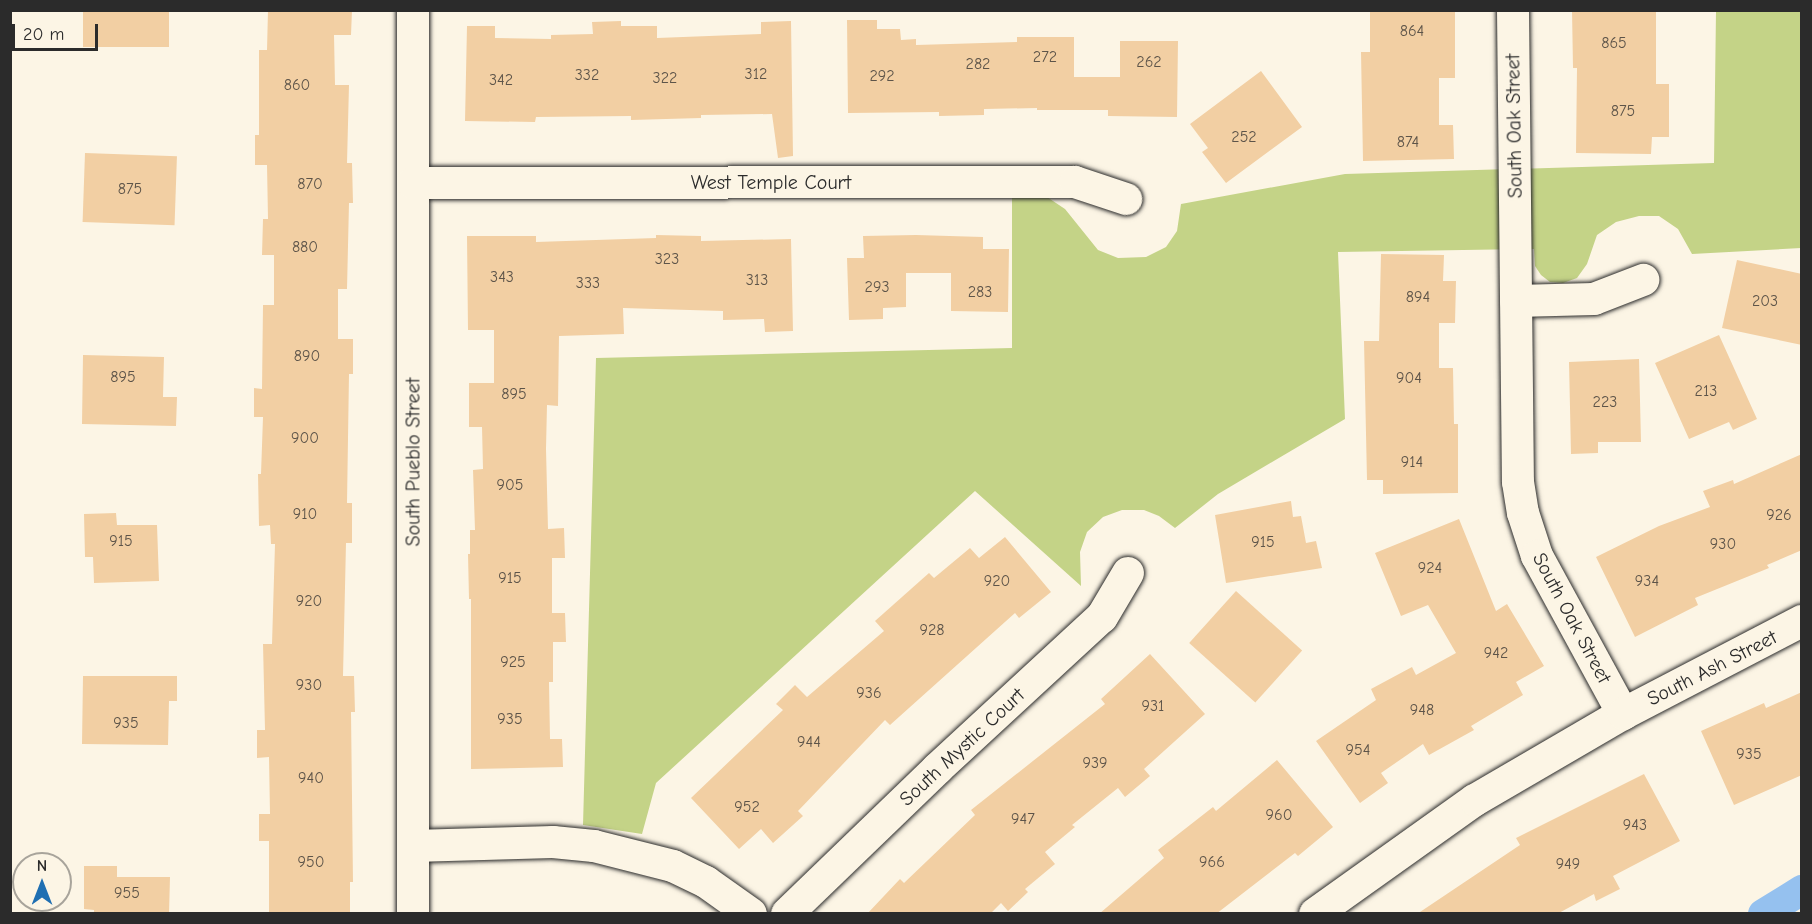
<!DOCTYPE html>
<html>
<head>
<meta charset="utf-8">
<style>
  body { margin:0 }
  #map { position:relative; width:1812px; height:924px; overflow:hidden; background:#fcf5e5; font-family:"Comic Neue",sans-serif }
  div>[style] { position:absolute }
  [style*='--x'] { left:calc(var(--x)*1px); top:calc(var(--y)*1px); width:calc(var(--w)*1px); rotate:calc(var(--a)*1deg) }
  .green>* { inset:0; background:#c4d387 }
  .canal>* { height:30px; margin:-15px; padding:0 15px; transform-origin:15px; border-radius:15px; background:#95c1ef }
  .building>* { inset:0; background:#f2cfa3; transform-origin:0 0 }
  .roads { filter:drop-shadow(0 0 2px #2b2b2b) drop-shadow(0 0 2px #2b2b2b) }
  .minor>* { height:32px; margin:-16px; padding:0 16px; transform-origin:16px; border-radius:16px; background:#fcf5e5 }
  span { translate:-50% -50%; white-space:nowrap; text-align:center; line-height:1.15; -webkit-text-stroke:6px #fcf5e5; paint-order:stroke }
  .number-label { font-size:16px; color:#5d5449 }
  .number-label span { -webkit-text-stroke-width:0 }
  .street-label { font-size:20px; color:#2b2b2b }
  .frame { position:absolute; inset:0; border:12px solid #2b2b2b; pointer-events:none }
  .north { position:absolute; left:12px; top:852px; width:60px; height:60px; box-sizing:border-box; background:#fcf5e5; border:2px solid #a8a49b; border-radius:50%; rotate:0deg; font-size:16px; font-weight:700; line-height:24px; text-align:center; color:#2b2b2b }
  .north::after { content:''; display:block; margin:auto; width:21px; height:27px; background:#1f6fb2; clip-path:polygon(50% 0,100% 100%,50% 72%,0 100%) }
  .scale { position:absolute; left:12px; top:24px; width:86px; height:27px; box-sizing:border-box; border:3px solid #2b2b2b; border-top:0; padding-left:8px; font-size:18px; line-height:21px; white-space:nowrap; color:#2b2b2b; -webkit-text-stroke:4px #fcf5e5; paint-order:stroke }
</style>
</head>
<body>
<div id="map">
  <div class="green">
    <div style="clip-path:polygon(1716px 11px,1801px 11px,1801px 248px,1692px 254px,1678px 229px,1659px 216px,1639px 216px,1616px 222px,1597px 235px,1587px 264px,1577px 278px,1563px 283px,1550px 282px,1541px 275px,1535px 266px,1534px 249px,1338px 252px,1345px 419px,1218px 494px,1175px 528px,1159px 516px,1144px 510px,1122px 510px,1103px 517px,1087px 532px,1080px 552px,1081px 586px,975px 491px,656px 783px,642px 834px,583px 825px,596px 358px,1012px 348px,1012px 195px,1047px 197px,1065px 209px,1098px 250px,1118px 258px,1146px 257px,1166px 247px,1177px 231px,1181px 204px,1345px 174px,1714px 163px)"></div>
  </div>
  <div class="canal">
    <div style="--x:1763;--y:914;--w:46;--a:-31.6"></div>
  </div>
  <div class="building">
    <div style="left:83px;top:10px;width:86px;height:37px"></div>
    <div style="clip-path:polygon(268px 10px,352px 10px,351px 35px,334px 35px,335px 85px,349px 85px,347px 163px,352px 163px,353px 203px,349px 203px,347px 289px,338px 289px,338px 339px,353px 339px,353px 374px,349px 374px,347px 503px,352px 503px,352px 543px,346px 543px,343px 676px,354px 676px,355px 712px,351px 712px,353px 882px,350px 882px,350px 914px,269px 914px,269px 841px,259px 841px,259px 814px,270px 814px,269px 757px,257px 758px,257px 730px,265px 730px,263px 644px,272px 644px,275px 544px,271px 544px,270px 525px,259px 526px,258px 474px,261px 474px,263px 417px,254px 417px,254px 388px,262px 389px,263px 305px,274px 305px,274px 255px,262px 255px,263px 219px,268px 219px,267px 165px,255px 165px,255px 135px,259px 135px,259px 50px,267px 50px)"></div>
    <div style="clip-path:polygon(1370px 10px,1455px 10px,1455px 78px,1439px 78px,1439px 125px,1453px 125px,1454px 159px,1363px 161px,1361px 52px,1370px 52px)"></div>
    <div style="clip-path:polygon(1572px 10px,1656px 10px,1656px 84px,1669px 84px,1669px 137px,1652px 137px,1651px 154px,1576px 153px,1577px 68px,1573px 68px)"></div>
    <div style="clip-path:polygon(847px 20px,877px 20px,877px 29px,900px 29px,901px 40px,916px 39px,916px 45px,1017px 42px,1017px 37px,1074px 37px,1074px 77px,1120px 77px,1120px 41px,1178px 41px,1177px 117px,1108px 116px,1108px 110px,1037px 110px,1037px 108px,984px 109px,984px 115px,939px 116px,939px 112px,848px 113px)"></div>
    <div style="clip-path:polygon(621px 21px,621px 26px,657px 26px,657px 38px,761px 34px,761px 22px,791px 21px,793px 156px,778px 158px,772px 114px,701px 115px,701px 118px,631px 120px,631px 116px,536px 117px,535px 122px,465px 121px,467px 26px,495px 26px,495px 38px,551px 39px,551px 35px,593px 34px,592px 22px)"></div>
    <div style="clip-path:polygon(1261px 71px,1302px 127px,1226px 183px,1202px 152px,1208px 148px,1190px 124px)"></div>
    <div style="left:85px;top:153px;width:92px;height:69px;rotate:2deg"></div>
    <div style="clip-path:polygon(656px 235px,701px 236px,701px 241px,791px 239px,793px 331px,765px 332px,764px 319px,723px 320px,723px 311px,623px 308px,624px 334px,559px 336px,558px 406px,547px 405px,546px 449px,548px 529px,564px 528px,565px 558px,552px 558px,552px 613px,565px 613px,566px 642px,553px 642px,553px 682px,549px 682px,550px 739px,562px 739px,563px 767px,471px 769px,471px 599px,469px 599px,468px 554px,470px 554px,470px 530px,475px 530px,473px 470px,483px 469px,482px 427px,469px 427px,469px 383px,494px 383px,494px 330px,468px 330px,467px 236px,536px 236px,536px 242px,656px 238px)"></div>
    <div style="clip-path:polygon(916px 235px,983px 237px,983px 249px,1009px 249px,1008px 312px,951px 311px,951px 273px,906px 273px,906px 307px,883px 308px,883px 319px,849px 320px,847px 258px,864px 258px,863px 236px)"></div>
    <div style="clip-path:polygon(1381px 254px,1444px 255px,1443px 281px,1456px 281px,1455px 323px,1439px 323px,1439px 368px,1453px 368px,1454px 424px,1458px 424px,1458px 493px,1383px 494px,1383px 480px,1367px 480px,1364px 341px,1379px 341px)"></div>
    <div style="clip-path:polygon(1737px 260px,1802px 274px,1802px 345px,1722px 328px)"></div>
    <div style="clip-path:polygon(1719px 335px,1757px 419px,1733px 430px,1729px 422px,1689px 439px,1655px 363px)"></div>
    <div style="clip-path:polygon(83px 355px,164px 357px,163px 397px,177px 397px,176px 426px,82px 424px)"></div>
    <div style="clip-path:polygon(1639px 359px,1641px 442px,1598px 442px,1598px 453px,1571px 454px,1569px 362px)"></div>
    <div style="clip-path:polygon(1802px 454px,1802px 550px,1767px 565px,1769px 568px,1695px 598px,1698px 605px,1635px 637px,1596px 557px,1659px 526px,1710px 507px,1703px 491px,1733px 480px,1734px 484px)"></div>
    <div style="clip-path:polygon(1291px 501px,1293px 517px,1301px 516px,1306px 543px,1316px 541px,1322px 568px,1226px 583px,1215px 515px)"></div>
    <div style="clip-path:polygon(116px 513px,117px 525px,157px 525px,159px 581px,94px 583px,93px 557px,85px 557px,84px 514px)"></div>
    <div style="clip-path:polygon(1459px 519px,1496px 611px,1507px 604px,1544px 666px,1516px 682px,1523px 695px,1471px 726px,1474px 730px,1429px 755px,1423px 744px,1381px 773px,1388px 783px,1360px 803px,1316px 741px,1376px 700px,1371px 689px,1412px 667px,1416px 675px,1456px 653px,1428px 605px,1401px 616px,1375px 553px)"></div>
    <div style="clip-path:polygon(1005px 537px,1051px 592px,1019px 618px,1015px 613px,890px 725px,885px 720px,798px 811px,803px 816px,773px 843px,761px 829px,739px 849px,691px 798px,783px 710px,776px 704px,795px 685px,807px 697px,884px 631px,875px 621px,929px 573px,934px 578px,970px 548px,979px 558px)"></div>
    <div style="left:1236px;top:591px;width:89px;height:70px;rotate:42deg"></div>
    <div style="clip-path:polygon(1150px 654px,1205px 714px,1144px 769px,1150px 776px,1125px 797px,1118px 788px,1072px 825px,1075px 827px,1045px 852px,1055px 864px,1025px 889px,1028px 892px,1008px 911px,1001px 903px,990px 914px,867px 914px,900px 879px,904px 883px,975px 815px,971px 810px,1105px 704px,1101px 699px)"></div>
    <div style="clip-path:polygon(83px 676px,177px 676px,177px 701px,169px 701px,168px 745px,82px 744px)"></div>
    <div style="clip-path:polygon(1802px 692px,1802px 775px,1734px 805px,1701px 731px,1764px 703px,1766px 708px)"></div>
    <div style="clip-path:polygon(1277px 760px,1333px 827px,1298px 856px,1295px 853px,1216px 914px,1099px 914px,1164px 858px,1158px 850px,1213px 807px,1216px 811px)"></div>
    <div style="clip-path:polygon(1644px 774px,1680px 841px,1613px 876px,1620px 889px,1596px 901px,1594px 894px,1557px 914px,1417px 914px,1520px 845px,1516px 838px)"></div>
    <div style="clip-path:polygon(84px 866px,117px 866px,117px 877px,170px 877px,169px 914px,94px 914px,94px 910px,84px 909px)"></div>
  </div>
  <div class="roads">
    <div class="minor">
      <div style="--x:413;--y:10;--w:904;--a:90"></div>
      <div style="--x:1513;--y:10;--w:472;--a:89.4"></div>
      <div style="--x:1518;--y:482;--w:31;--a:81"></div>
      <div style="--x:1523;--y:513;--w:45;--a:72"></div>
      <div style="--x:1537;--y:556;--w:180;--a:61.4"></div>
      <div style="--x:413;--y:183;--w:662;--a:-0.09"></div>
      <div style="--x:1075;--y:182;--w:54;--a:18.4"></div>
      <div style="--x:1516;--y:301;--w:78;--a:-1.5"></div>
      <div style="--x:1594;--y:299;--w:53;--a:-21.2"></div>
      <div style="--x:413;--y:846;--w:140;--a:-1.6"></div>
      <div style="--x:553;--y:842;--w:41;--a:5.6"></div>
      <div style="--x:594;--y:846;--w:81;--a:14.2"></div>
      <div style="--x:673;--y:866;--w:37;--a:26"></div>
      <div style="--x:706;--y:882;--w:55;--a:35.4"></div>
      <div style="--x:787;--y:914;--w:209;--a:-44"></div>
      <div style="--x:937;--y:769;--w:224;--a:-42.7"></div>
      <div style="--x:1102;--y:617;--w:51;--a:-59.4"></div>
      <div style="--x:1315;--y:914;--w:196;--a:-35.5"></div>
      <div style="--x:1475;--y:800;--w:171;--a:-30.2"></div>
      <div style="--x:1623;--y:714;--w:202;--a:-27.5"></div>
    </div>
  </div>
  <div class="number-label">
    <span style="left:1412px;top:31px">864</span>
    <span style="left:1614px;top:43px">865</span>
    <span style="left:1045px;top:57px">272</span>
    <span style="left:1149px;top:62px">262</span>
    <span style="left:978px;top:64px">282</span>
    <span style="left:756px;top:74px">312</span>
    <span style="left:587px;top:75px">332</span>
    <span style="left:882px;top:76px">292</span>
    <span style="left:665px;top:78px">322</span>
    <span style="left:501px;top:80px">342</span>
    <span style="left:297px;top:85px">860</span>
    <span style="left:1623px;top:111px">875</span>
    <span style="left:1244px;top:137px">252</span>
    <span style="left:1408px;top:142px">874</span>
    <span style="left:310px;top:184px">870</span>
    <span style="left:130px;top:189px">875</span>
    <span style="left:305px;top:247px">880</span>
    <span style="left:667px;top:259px">323</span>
    <span style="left:502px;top:277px">343</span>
    <span style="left:757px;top:280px">313</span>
    <span style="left:588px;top:283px">333</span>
    <span style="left:877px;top:287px">293</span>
    <span style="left:980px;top:292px">283</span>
    <span style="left:1418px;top:297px">894</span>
    <span style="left:1765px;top:301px">203</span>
    <span style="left:307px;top:356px">890</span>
    <span style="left:123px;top:377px">895</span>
    <span style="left:1409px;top:378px">904</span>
    <span style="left:1706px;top:391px">213</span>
    <span style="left:514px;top:394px">895</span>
    <span style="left:1605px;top:402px">223</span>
    <span style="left:305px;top:438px">900</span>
    <span style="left:1412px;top:462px">914</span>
    <span style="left:510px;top:485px">905</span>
    <span style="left:305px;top:514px">910</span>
    <span style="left:1779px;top:515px">926</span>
    <span style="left:121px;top:541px">915</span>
    <span style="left:1263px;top:542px">915</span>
    <span style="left:1723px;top:544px">930</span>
    <span style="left:1430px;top:568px">924</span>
    <span style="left:510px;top:578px">915</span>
    <span style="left:997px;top:581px">920</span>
    <span style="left:1647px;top:581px">934</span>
    <span style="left:309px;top:601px">920</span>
    <span style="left:932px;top:630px">928</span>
    <span style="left:1496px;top:653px">942</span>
    <span style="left:513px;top:662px">925</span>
    <span style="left:309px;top:685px">930</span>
    <span style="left:869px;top:693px">936</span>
    <span style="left:1153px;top:706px">931</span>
    <span style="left:1422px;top:710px">948</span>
    <span style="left:510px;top:719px">935</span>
    <span style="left:126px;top:723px">935</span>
    <span style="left:809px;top:742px">944</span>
    <span style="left:1358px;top:750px">954</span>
    <span style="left:1749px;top:754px">935</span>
    <span style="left:1095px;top:763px">939</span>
    <span style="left:311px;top:778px">940</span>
    <span style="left:747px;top:807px">952</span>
    <span style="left:1279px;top:815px">960</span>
    <span style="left:1023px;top:819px">947</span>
    <span style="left:1635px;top:825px">943</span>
    <span style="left:311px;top:862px">950</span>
    <span style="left:1212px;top:862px">966</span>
    <span style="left:1568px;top:864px">949</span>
    <span style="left:127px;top:893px">955</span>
  </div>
  <div class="street-label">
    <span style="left:1514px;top:126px;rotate:-91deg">South Oak Street</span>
    <span style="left:771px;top:182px">West Temple Court</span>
    <span style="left:413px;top:462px;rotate:-90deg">South Pueblo Street</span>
    <span style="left:1572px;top:618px;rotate:62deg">South Oak Street</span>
    <span style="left:1712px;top:668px;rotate:-27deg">South Ash Street</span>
    <span style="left:962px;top:747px;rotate:-43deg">South Mystic Court</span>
  </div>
  <div class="frame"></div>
  <div class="north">N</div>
  <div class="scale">20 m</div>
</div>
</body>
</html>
